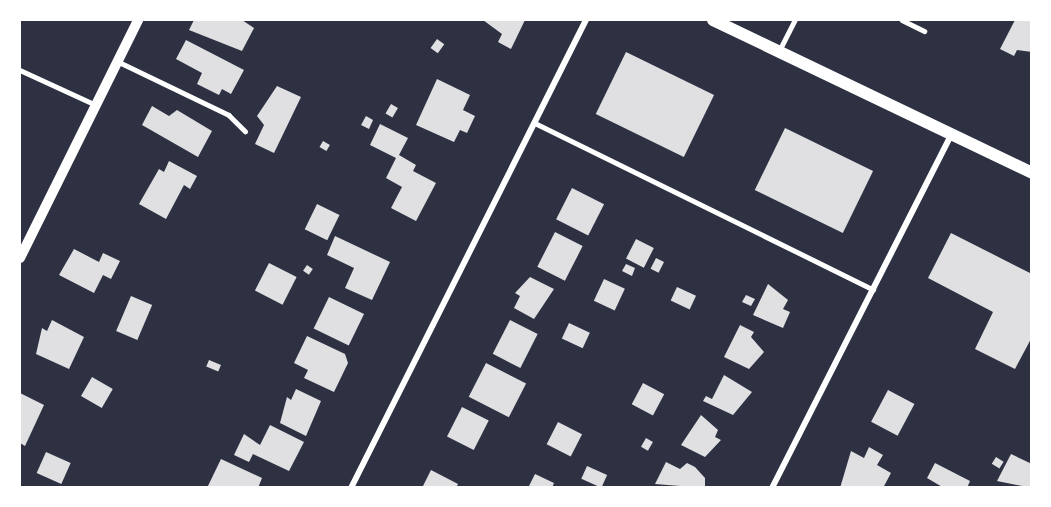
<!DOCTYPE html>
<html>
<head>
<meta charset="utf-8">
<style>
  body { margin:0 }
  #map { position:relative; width:1051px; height:507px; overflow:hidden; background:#2d3142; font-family:Mulish,sans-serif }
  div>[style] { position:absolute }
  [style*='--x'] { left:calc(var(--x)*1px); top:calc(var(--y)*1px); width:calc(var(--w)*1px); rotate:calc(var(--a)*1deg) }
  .building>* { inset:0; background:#e0e0e3; transform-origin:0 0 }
  .service>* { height:4.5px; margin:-2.25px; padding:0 2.25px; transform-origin:2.25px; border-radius:2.25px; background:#fff }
  .minor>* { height:6px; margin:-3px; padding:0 3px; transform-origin:3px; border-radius:3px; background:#fff }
  .tertiary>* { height:10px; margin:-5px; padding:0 5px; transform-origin:5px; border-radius:5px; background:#fff }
  .secondary>* { height:12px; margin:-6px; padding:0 6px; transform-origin:6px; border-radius:6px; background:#fff }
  span { translate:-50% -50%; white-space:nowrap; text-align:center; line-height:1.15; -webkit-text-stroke:4.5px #fff; paint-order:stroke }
  .frame { position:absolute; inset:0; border:21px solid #fff; pointer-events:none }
</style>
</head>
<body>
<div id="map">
  <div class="building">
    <div style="clip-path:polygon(194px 20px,242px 20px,254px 28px,242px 51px,189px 30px)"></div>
    <div style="clip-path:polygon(483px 20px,525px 20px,511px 49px,498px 42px,502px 34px)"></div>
    <div style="clip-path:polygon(1015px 20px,1032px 20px,1032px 52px,1017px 50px,1014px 56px,1000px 49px)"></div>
    <div style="left:437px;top:39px;width:9px;height:11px;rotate:36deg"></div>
    <div style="clip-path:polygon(186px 40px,244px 70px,231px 94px,222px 89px,219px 95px,197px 84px,202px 73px,176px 59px)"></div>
    <div style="left:626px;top:52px;width:98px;height:69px;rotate:26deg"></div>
    <div style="clip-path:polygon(437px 79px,470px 95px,463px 110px,475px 116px,467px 133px,460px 130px,454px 142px,416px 125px)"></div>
    <div style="clip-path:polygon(277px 86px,301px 97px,274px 153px,255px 144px,264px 125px,257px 116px)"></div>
    <div style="left:391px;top:104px;width:8px;height:11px;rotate:30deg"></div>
    <div style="clip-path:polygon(152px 106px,169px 116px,177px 110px,212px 131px,198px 157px,142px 125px)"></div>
    <div style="clip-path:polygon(366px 116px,373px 120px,369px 129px,361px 125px)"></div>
    <div style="clip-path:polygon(380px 124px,408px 138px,399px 155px,416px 165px,413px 171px,436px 183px,416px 221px,391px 208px,402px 187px,386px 178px,396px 158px,370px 145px)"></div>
    <div style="left:785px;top:128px;width:98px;height:69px;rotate:26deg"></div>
    <div style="left:323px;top:141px;width:8px;height:7px;rotate:30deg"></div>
    <div style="clip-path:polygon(169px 161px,197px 176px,190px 189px,184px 185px,166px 219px,139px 204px,159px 169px,164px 172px)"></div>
    <div style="left:572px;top:188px;width:36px;height:35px;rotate:27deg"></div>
    <div style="left:317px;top:204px;width:25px;height:28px;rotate:26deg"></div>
    <div style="left:555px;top:232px;width:31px;height:39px;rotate:27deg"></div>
    <div style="clip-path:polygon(951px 233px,1032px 274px,1032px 337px,1015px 369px,975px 349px,993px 312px,928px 278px)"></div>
    <div style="clip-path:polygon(335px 236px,390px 262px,372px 300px,345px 288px,354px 268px,327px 255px)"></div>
    <div style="left:636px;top:239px;width:20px;height:22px;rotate:27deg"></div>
    <div style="clip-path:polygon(74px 249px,99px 262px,103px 253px,120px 261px,111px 279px,103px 275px,94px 293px,59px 275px)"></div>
    <div style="left:656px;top:258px;width:9px;height:12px;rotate:27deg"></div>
    <div style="left:269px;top:263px;width:31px;height:31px;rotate:27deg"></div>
    <div style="clip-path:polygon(626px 264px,635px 268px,632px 276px,622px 271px)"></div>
    <div style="left:307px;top:265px;width:7px;height:7px;rotate:34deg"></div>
    <div style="clip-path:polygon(530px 277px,554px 289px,534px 319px,514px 308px,520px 296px,515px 293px)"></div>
    <div style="left:604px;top:279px;width:23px;height:24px;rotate:25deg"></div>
    <div style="clip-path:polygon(768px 284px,788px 300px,783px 309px,790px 312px,783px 328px,753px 315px)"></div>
    <div style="left:677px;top:287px;width:21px;height:15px;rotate:25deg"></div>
    <div style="clip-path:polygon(746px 295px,755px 299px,751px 306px,742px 302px)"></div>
    <div style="left:131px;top:296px;width:23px;height:38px;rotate:23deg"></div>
    <div style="left:329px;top:297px;width:39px;height:35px;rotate:26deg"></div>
    <div style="clip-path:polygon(52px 320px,84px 337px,69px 369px,36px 354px,42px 328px,47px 331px)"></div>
    <div style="left:510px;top:320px;width:31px;height:38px;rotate:27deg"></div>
    <div style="left:569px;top:323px;width:23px;height:17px;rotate:25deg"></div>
    <div style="clip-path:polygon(740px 325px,754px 332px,751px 337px,764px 352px,749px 369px,724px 357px)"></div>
    <div style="clip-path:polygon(307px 336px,345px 354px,348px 363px,334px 392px,304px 378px,308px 370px,294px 363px)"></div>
    <div style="left:209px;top:360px;width:13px;height:7px;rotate:23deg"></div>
    <div style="left:486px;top:363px;width:45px;height:38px;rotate:27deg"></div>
    <div style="clip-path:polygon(724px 375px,752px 392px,733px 415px,703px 401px,706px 396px,712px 399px)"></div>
    <div style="left:92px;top:377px;width:24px;height:22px;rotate:30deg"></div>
    <div style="left:643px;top:383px;width:24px;height:24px;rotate:28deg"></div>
    <div style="clip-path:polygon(296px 389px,321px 401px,306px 436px,280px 423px,287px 397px,291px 400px)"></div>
    <div style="left:888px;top:390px;width:30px;height:36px;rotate:28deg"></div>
    <div style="clip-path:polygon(20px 393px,44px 405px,25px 446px,20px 443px)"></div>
    <div style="left:462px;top:407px;width:30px;height:33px;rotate:27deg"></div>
    <div style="clip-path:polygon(701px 415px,718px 430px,715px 437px,721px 440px,705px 457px,681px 445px)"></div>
    <div style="left:558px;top:422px;width:27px;height:25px;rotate:27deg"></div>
    <div style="clip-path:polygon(270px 425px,304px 442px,289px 471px,253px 454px,249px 462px,234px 455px,244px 434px,260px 445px)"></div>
    <div style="left:646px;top:438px;width:8px;height:10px;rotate:30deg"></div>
    <div style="clip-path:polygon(869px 447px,883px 455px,877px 465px,891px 473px,883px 488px,840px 488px,851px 451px,864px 458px)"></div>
    <div style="left:46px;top:452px;width:27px;height:23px;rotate:24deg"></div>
    <div style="clip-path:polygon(1011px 454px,1032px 464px,1032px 488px,997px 481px)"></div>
    <div style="left:996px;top:457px;width:9px;height:8px;rotate:32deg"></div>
    <div style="clip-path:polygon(221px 459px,262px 478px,258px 488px,207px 488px)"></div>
    <div style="clip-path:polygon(666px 462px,680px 469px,687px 463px,695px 467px,705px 478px,705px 488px,655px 484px)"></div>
    <div style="clip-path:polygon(935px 463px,970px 481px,967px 488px,944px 488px,927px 478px)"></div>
    <div style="left:587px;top:466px;width:22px;height:14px;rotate:24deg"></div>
    <div style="clip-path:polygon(431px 470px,458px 484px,456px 488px,422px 488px)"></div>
    <div style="clip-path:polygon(535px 474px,554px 483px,552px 488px,529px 486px)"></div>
  </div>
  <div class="service">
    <div style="--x:902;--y:20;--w:25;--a:26"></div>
    <div style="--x:779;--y:51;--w:35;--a:-63"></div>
    <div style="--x:117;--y:61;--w:124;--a:25.7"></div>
    <div style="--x:229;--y:115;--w:23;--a:45"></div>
    <div style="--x:20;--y:70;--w:81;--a:24.7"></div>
    <div style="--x:535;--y:123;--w:377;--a:26.2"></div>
  </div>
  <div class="minor">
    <div style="--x:351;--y:488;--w:524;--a:-63.34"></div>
    <div style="--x:772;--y:488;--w:396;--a:-63.1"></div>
  </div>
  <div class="tertiary">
    <div style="--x:20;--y:258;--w:266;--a:-63.6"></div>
  </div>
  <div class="secondary">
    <div style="--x:713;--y:20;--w:354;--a:25.6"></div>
  </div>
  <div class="frame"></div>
</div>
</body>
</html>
